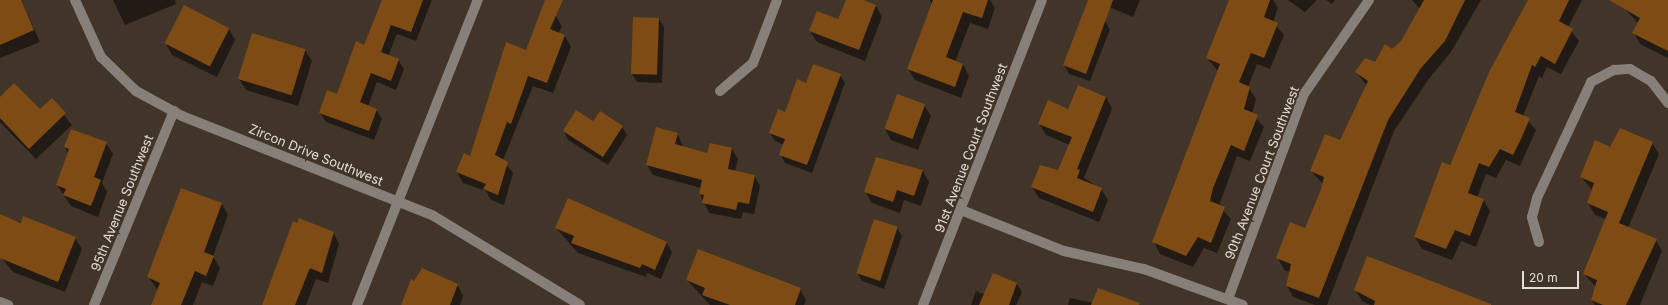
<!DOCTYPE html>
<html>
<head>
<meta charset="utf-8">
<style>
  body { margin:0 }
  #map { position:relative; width:1668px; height:305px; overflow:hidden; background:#413428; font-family:Inter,sans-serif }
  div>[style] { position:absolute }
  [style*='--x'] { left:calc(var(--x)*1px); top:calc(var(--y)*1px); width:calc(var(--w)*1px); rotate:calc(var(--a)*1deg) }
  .shadow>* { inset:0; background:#0007 }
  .building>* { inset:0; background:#7e4b15; transform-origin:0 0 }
  .minor>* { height:10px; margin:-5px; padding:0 5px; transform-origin:5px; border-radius:5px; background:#87807a }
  span { translate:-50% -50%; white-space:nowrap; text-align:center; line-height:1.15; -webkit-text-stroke:4px #413428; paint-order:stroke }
  .street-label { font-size:13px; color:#e5ddd6 }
  .scale { position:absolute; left:1522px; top:271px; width:57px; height:18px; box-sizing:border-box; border:2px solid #e5ddd6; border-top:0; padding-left:5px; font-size:12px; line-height:14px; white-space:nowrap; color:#e5ddd6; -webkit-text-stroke:3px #413428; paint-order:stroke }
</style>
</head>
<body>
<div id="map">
  <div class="shadow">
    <div style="clip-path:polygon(0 0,21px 0,40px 42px,0 58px)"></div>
    <div style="clip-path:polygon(113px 0,175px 0,176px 4px,125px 25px)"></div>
    <div style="clip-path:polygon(383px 0,432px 0,416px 41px,397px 34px,388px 56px,398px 60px,404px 69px,396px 90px,377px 82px,368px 106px,376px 110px,382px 119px,374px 140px,326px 122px,320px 113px,337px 95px,365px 46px)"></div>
    <div style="clip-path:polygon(847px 0,861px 0,876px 6px,882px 17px,865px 61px,817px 42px,810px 31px,839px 20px)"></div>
    <div style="clip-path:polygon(930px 0,990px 0,995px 8px,988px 29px,970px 23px,955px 62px,963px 64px,969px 76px,961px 98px,915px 80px,908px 69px,932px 5px)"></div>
    <div style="clip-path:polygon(1105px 0,1140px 0,1133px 17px,1109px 7px)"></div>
    <div style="clip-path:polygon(1230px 0,1273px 0,1278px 8px,1273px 22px,1284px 35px,1270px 69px,1257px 64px,1248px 87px,1256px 99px,1252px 114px,1264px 127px,1250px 161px,1237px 156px,1219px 206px,1231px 219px,1217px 253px,1204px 248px,1193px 267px,1160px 254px,1154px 242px,1218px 71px,1207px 58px)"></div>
    <div style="clip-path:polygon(1288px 0,1317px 0,1305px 12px)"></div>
    <div style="clip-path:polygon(1326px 0,1335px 0,1332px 4px)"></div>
    <div style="clip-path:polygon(1412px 0,1481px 0,1451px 52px,1428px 80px,1394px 131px,1327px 305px,1315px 305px,1293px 297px,1287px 286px,1290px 272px,1284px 270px,1278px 258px,1305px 229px,1323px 184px,1311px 171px,1341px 141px,1367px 86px,1356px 72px,1376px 63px,1402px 42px,1420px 9px)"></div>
    <div style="clip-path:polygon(1529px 0,1582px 0,1568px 27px,1579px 41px,1561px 74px,1547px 67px,1542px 78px,1539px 76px,1523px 116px,1536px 130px,1520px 166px,1506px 160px,1496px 178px,1486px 174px,1477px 198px,1483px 200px,1490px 211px,1476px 247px,1461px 241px,1452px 260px,1422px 249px,1415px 237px)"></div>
    <div style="clip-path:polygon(1626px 0,1668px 0,1668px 58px,1640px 44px,1634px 33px,1638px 23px,1623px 7px)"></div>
    <div style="clip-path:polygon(556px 16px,562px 26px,558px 34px,565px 36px,571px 47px,553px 93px,533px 86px,503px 160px,513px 173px,504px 205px,491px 200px,486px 191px,463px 183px,457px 172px,470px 157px,526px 51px)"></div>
    <div style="clip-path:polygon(659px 19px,664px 27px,662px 83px,637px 82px,632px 74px)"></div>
    <div style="clip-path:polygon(1105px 21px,1110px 29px,1090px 81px,1069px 74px,1064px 65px)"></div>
    <div style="clip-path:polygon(229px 29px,235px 40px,217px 77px,172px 55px,166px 44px)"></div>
    <div style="clip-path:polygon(305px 50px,312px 61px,298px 106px,246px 90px,239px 79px)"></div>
    <div style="clip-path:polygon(840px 75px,845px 83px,812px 173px,785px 163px,780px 154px,784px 145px,775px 141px,770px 133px,807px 84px)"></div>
    <div style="clip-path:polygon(1106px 97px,1112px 109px,1084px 178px,1101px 189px,1108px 200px,1099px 222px,1039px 198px,1032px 187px,1059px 172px,1070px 145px,1046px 135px,1039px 123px)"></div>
    <div style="clip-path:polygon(0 98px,40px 110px,52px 99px,72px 125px,36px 159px,0 122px)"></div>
    <div style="clip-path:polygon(924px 105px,931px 116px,918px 150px,891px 140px,885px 129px)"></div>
    <div style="clip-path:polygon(594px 122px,622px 127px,627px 135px,608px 165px,568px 140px,564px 131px)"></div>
    <div style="clip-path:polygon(71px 130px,106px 143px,113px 154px,102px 183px,107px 192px,98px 217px,71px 206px,57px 185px,68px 154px,65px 147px)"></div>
    <div style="clip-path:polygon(678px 134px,683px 147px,708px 154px,732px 149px,738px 159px,735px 171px,754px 175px,760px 186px,754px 214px,743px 212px,741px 219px,709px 213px,700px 194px,701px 188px,653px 175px,647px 165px)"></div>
    <div style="clip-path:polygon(1652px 143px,1659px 154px,1628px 228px,1656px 240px,1662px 251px,1640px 305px,1595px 305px,1592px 300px,1596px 287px,1584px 274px,1606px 219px,1595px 215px,1588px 203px,1593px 191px,1581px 177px,1611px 148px)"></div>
    <div style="clip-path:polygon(899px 163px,923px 171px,929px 182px,921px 206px,904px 200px,900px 213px,872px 203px,865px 191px)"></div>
    <div style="clip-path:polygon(181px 189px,222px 204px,228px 215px,213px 256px,220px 268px,213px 286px,202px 282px,193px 305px,152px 305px,158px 290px,148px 277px)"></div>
    <div style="clip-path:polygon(0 216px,75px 238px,82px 249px,65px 292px,13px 272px,0 256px)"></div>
    <div style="clip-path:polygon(556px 228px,666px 242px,672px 252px,661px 279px,647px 273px,646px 277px,578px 253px)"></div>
    <div style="clip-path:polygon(897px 228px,902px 236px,884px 289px,862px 281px,857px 273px)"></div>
    <div style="clip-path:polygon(333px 232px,339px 244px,328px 283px,316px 279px,306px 305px,262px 305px)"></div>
    <div style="clip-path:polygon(422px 269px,457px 284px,463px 296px,460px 305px,401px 305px)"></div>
    <div style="clip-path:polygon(687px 280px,800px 289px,806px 300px,804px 305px,710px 305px)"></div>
    <div style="clip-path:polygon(1017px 284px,1022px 292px,1016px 305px,971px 305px,976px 291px,984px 294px)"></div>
    <div style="clip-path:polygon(1355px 289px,1487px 305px,1370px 305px,1362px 301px)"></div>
    <div style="clip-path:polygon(1070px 298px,1093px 303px,1135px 305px,1068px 305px)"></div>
  </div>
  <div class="building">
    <div style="clip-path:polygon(0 0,21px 0,34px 30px,0 45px)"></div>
    <div style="clip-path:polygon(382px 0,423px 0,411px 32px,391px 25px,381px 52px,399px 59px,391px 81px,371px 73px,360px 102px,377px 109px,369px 131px,319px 113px,327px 90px,337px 94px,356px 41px,364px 45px)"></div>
    <div style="clip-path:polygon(545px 0,563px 0,550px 29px,565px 35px,547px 83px,528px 76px,511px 124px,507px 122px,495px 155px,508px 162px,498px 195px,483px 189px,486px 184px,456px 172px,464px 153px,470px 156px,506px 42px,526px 50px)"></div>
    <div style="clip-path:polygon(846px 0,864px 0,876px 5px,859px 50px,809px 31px,817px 11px,838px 19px)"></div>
    <div style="clip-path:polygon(933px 0,988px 0,982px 18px,963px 12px,946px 57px,963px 64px,955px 87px,907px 69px)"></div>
    <div style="clip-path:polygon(1088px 0,1113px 0,1086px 74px,1063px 65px)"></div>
    <div style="clip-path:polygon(1229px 0,1270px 0,1264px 17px,1278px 23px,1264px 58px,1251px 53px,1239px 82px,1250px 87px,1244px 109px,1258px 115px,1244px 151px,1231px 145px,1213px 188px,1210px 201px,1225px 207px,1211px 243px,1198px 237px,1186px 256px,1152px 242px,1220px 64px,1206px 58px)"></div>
    <div style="clip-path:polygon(1424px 0,1465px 0,1445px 41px,1421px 68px,1388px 120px,1319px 298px,1286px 286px,1291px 264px,1276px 258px,1290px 222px,1305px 228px,1321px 189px,1324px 177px,1310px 171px,1325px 134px,1340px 140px,1368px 81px,1355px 72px,1365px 58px,1375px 62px,1385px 44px,1392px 49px,1401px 41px)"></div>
    <div style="clip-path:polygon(1528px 0,1569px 0,1559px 21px,1573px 29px,1555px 64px,1541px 56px,1535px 67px,1532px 65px,1515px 112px,1530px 118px,1521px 139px,1513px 155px,1500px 149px,1489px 167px,1479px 163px,1468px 193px,1484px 199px,1470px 236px,1455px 230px,1446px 249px,1414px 237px,1442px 162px,1450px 165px,1490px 70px)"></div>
    <div style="clip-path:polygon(1609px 0,1668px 0,1668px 51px,1632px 33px,1640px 18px)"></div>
    <div style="left:184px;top:5px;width:51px;height:43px;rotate:27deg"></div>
    <div style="left:633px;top:17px;width:26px;height:57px;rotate:2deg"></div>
    <div style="left:252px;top:33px;width:56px;height:48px;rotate:17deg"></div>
    <div style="clip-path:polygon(813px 64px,841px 74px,807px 165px,779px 155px,785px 139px,769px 133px,778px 109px,785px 112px,797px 79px,806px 83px)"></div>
    <div style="clip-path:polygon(14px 83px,40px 109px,52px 98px,66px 113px,29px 149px,0 118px,0 97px)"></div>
    <div style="clip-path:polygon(1078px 85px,1106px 97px,1077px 169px,1080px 170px,1077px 178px,1102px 188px,1093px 212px,1031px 187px,1040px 165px,1058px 170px,1072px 137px,1038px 124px,1048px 100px,1068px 109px)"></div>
    <div style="left:897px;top:94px;width:30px;height:37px;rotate:20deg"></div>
    <div style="clip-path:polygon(576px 110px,593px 121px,600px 111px,623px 126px,603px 157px,563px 131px)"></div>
    <div style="clip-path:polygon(656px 127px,678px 133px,675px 144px,707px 153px,710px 143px,732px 148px,728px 169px,755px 175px,749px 204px,738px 202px,736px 210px,702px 203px,704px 195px,699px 194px,702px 180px,646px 165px)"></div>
    <div style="clip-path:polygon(1620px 128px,1653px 142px,1619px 223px,1657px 239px,1626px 305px,1603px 305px,1591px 300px,1597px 280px,1583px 274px,1608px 212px,1587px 203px,1594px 183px,1580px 177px,1595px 140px,1610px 147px)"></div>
    <div style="clip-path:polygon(71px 129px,107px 142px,94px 177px,101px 180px,91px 206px,63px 195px,66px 189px,56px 185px,69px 149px,64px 147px)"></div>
    <div style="clip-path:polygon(876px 157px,923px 170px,914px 196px,897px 190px,893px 202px,864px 192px)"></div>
    <div style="clip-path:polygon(181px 188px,222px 203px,204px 252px,214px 256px,206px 276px,195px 271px,181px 305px,151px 305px,160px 283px,147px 277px)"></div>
    <div style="clip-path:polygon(568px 198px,667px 242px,655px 270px,642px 264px,640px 268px,571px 243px,574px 236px,555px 228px)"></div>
    <div style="clip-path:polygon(0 214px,21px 223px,23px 216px,76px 237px,58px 282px,0 258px)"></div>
    <div style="clip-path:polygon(299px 218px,334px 232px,322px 273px,310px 268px,295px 305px,262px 305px,293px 221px,297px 223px)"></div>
    <div style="left:874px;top:219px;width:25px;height:57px;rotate:18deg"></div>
    <div style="clip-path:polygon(698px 249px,801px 288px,795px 305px,730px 305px,702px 295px,705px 288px,686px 280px)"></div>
    <div style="clip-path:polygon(1367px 256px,1491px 304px,1491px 305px,1374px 305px,1375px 301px,1354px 290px)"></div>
    <div style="clip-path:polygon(422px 268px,458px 284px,450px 305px,401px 305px,411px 279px,414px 281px)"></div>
    <div style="clip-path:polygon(993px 273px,1017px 283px,1009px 305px,979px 305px)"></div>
    <div style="clip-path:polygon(1098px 288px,1140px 303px,1139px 305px,1091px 305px)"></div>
  </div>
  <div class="minor">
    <div style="--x:75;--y:0;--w:63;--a:65.5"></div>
    <div style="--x:101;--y:57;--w:49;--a:44.2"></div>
    <div style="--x:136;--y:91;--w:52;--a:28.5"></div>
    <div style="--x:182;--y:116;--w:269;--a:21.6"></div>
    <div style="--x:432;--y:215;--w:173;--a:31.3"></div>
    <div style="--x:720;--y:91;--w:43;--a:-40.3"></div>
    <div style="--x:753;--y:63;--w:67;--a:-69.1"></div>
    <div style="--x:961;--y:210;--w:111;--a:21.7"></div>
    <div style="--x:1064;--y:251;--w:82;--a:12.7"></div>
    <div style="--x:1144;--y:269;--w:105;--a:20"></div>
    <div style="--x:1539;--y:242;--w:26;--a:-106"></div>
    <div style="--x:1532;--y:217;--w:20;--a:-75"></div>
    <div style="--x:1537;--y:198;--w:128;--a:-65"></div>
    <div style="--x:1591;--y:82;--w:26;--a:-28"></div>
    <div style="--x:1614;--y:70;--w:16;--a:-4"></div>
    <div style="--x:1630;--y:69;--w:24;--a:30"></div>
    <div style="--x:1651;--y:81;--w:28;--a:52"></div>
    <div style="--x:1228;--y:299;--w:219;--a:-69.7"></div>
    <div style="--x:1304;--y:94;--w:114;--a:-55.3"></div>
    <div style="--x:0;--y:302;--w:9;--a:21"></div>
    <div style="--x:94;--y:305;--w:210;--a:-67.6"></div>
    <div style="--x:357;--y:305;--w:328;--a:-68.4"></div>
    <div style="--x:923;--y:305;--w:327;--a:-68.7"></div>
  </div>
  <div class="street-label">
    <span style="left:971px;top:148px;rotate:-69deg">91st Avenue Court Southwest</span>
    <span style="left:316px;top:155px;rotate:22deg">Zircon Drive Southwest</span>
    <span style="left:1262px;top:173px;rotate:-69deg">90th Avenue Court Southwest</span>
    <span style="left:122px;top:203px;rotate:-68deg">95th Avenue Southwest</span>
  </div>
  <div class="scale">20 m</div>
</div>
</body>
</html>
